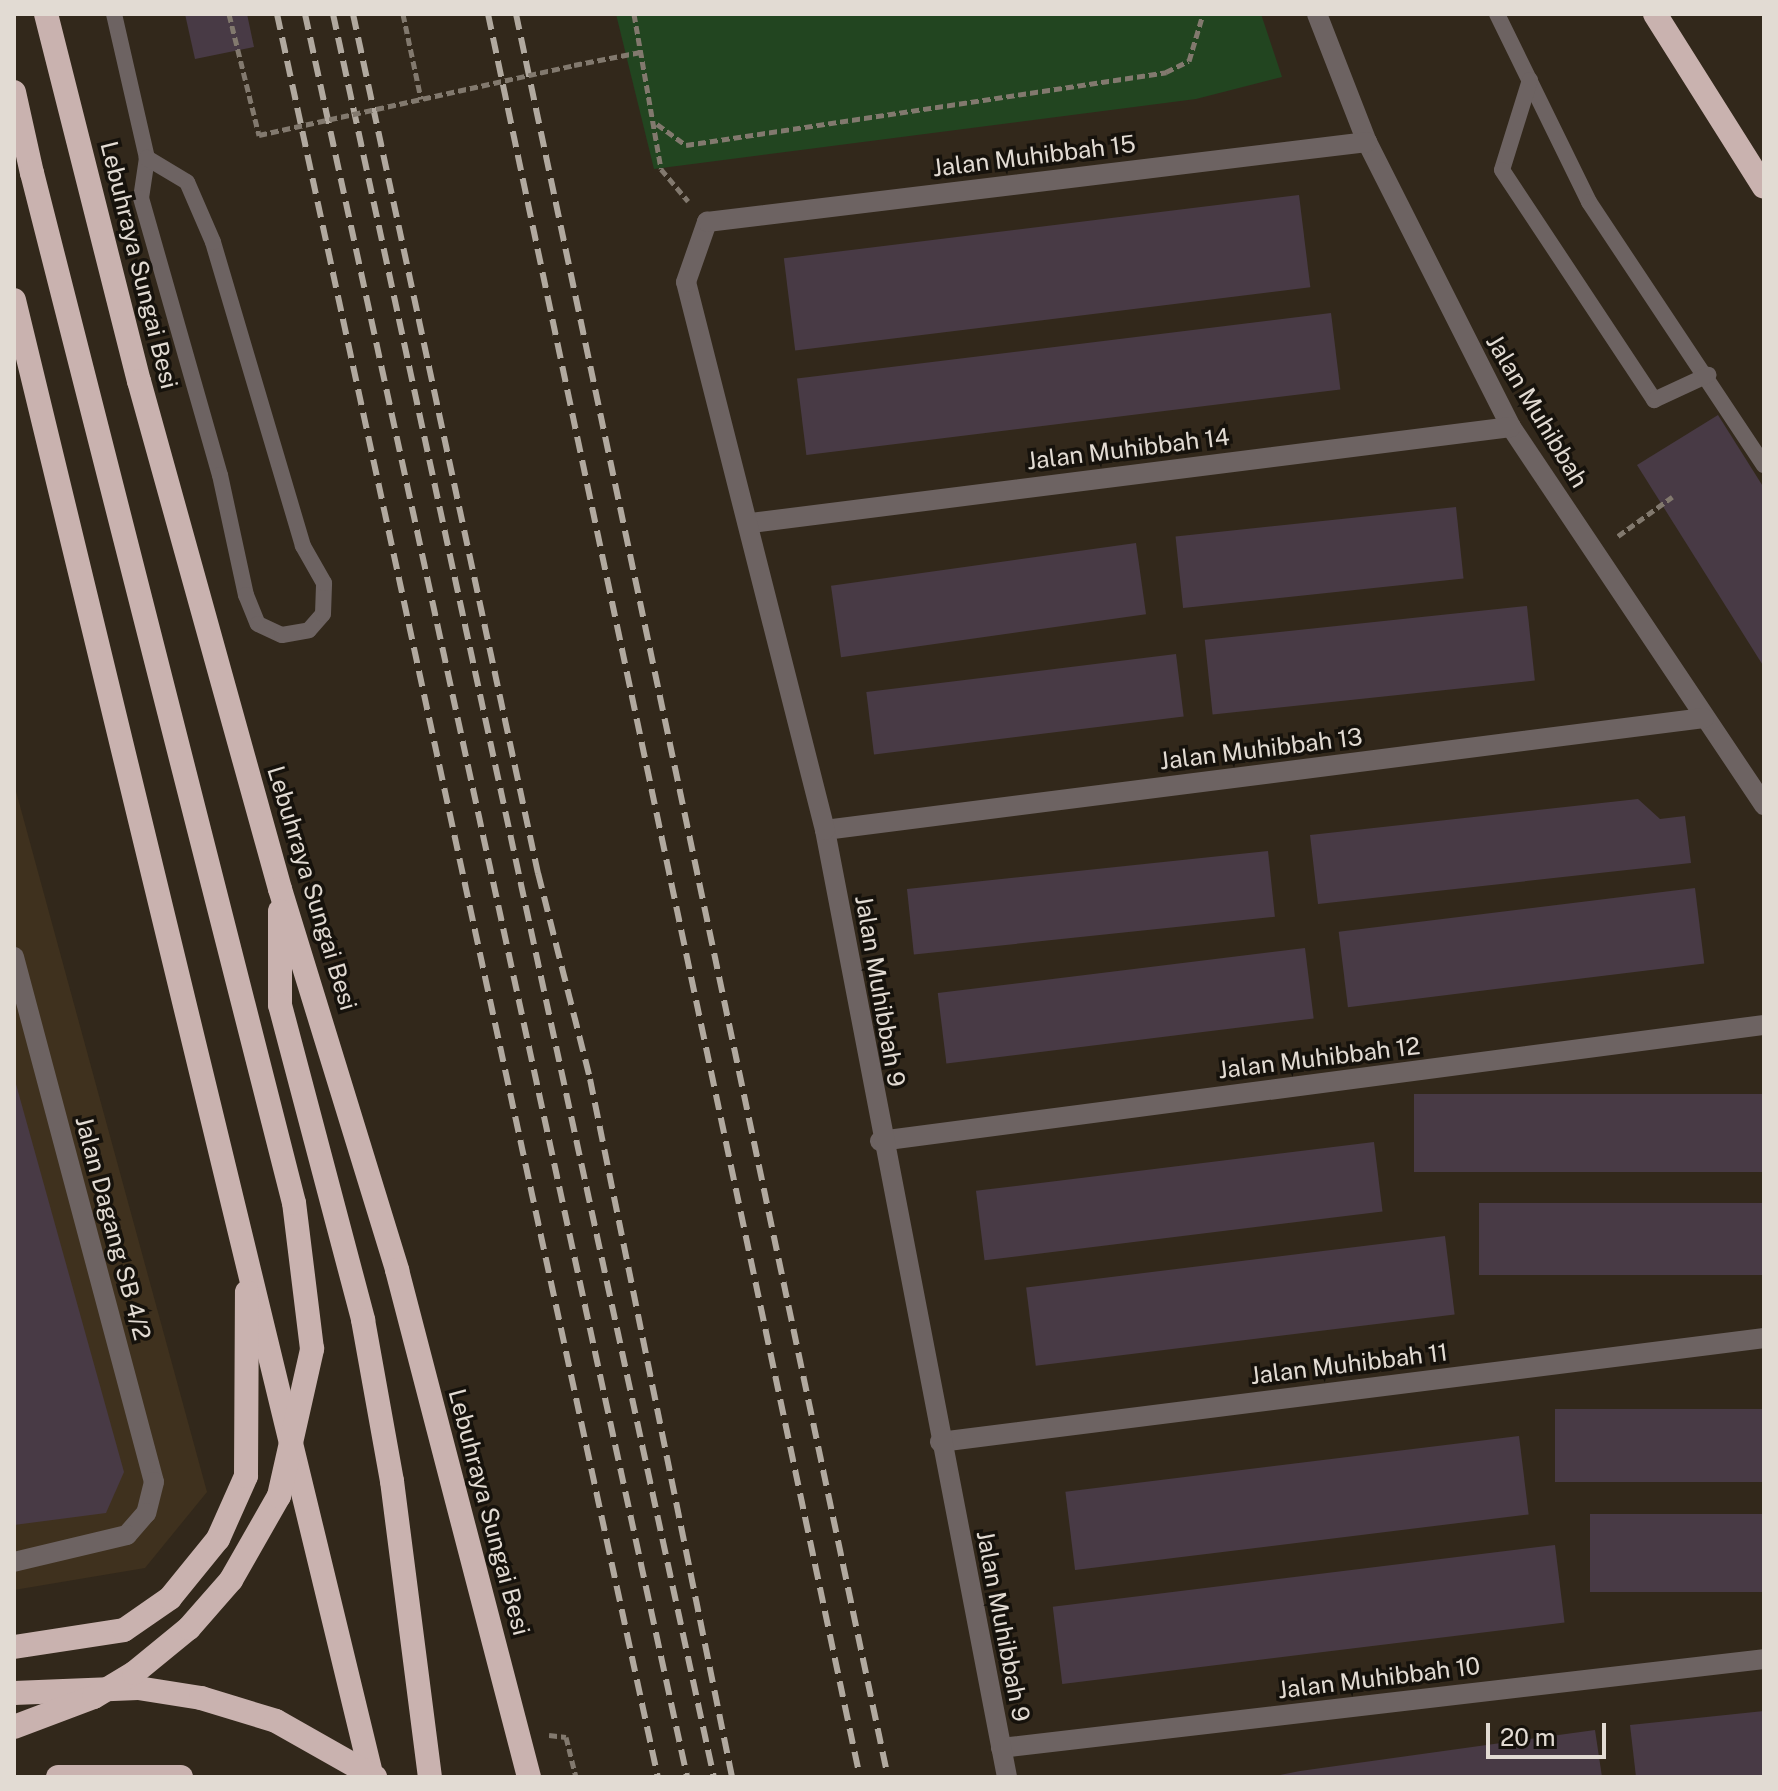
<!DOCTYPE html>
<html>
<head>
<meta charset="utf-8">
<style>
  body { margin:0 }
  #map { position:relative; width:1778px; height:1791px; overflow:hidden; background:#32281b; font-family:"Public Sans",sans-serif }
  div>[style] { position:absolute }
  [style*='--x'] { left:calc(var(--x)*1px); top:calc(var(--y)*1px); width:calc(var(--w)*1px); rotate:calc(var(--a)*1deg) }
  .built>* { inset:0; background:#3f311e }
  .green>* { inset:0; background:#224520 }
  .building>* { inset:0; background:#483a45; transform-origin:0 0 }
  .path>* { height:5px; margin-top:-2.5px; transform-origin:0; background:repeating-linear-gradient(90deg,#82796e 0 8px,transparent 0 12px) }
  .lane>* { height:16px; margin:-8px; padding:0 8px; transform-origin:8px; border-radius:8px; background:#6d6362 }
  .street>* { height:20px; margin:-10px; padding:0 10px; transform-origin:10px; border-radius:10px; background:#6d6362 }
  .highway>* { height:24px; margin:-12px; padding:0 12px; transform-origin:12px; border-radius:12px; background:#c9b2af }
  .rail>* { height:6px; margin-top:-3px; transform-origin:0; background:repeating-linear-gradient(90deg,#b1a99f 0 16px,transparent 0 24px) }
  .path-bridge>* { height:5px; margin-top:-2.5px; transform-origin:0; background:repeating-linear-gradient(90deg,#82796e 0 8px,transparent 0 12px) }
  .highway-bridge>* { height:24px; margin:-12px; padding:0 12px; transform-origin:12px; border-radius:12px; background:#c9b2af }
  span { translate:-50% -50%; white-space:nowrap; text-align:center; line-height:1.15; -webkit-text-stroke:7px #16120c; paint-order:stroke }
  .street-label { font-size:24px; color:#e2dbd3 }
  .frame { position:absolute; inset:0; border:16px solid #e2dbd3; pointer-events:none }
  .scale { position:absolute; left:1486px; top:1723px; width:120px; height:36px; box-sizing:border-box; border:4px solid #e2dbd3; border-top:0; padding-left:10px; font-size:24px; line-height:28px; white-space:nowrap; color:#e2dbd3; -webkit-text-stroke:6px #16120c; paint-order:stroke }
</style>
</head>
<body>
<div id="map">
  <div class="built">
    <div style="clip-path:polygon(14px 784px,207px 1492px,145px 1568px,14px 1590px)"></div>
  </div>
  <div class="green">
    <div style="clip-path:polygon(616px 14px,1261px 14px,1282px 77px,1196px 99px,654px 169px)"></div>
  </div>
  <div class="building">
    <div style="clip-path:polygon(185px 14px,247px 14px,254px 47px,195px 59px)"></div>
    <div style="left:1299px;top:195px;width:93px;height:519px;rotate:83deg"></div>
    <div style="left:1331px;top:313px;width:77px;height:538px;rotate:83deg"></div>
    <div style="clip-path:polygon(1718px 415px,1764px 488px,1764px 667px,1637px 465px)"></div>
    <div style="left:1456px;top:507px;width:72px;height:282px;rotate:84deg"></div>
    <div style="left:1136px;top:543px;width:72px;height:308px;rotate:82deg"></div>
    <div style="left:1527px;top:606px;width:75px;height:324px;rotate:84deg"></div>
    <div style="left:1176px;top:654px;width:63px;height:312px;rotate:83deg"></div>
    <div style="clip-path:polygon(1638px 799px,1660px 819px,1685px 816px,1691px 863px,1318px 904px,1310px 835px)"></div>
    <div style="left:1268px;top:851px;width:66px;height:363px;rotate:84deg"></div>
    <div style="left:1695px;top:888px;width:76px;height:359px;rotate:83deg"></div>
    <div style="left:1305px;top:948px;width:71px;height:370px;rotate:83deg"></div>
    <div style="clip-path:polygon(14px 1077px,124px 1472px,106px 1513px,14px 1525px)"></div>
    <div style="left:1764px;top:1094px;width:78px;height:350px;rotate:90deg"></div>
    <div style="left:1374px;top:1142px;width:70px;height:401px;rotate:83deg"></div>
    <div style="left:1764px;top:1203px;width:72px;height:285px;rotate:90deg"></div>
    <div style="left:1445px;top:1236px;width:79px;height:422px;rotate:83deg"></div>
    <div style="left:1764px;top:1409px;width:73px;height:209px;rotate:90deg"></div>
    <div style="left:1519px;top:1436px;width:79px;height:457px;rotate:83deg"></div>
    <div style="left:1764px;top:1514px;width:78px;height:174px;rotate:90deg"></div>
    <div style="left:1555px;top:1545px;width:78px;height:506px;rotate:83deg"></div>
    <div style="clip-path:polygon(1764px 1711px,1764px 1777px,1636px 1777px,1630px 1725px)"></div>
    <div style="clip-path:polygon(1595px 1730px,1602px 1777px,1270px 1777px,1300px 1771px)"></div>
  </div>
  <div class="path">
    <div style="--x:229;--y:14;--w:125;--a:76.1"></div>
    <div style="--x:403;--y:14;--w:87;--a:78"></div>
    <div style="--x:634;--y:14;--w:157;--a:80.1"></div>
    <div style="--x:661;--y:169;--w:42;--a:49.8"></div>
    <div style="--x:574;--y:65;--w:68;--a:-11"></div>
    <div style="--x:657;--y:124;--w:36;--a:36"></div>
    <div style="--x:686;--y:145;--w:486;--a:-8.6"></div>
    <div style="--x:1166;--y:72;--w:25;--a:-26"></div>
    <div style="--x:1189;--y:61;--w:49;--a:-73.4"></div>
    <div style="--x:1618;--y:536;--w:67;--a:-35.8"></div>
    <div style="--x:549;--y:1735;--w:17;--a:7"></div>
    <div style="--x:566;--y:1737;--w:41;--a:76"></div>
  </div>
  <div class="lane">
    <div style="--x:114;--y:14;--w:148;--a:77.1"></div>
    <div style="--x:147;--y:158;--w:40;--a:98.5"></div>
    <div style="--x:141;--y:198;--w:288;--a:74.1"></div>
    <div style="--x:220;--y:475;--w:123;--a:77.8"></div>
    <div style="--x:246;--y:595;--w:31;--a:68"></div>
    <div style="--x:258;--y:624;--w:26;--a:25"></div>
    <div style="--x:282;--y:635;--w:27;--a:-10"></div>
    <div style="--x:309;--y:630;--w:21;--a:-49"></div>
    <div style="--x:323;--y:614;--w:31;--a:-88"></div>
    <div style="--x:324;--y:583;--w:43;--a:-119.6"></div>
    <div style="--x:303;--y:546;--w:317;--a:-106.5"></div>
    <div style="--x:213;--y:242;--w:65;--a:-113.4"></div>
    <div style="--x:187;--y:182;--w:47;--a:-149"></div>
    <div style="--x:1497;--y:14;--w:209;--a:63.9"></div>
    <div style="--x:1589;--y:202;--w:316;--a:56.4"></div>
    <div style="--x:1530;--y:80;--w:94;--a:107.3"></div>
    <div style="--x:1502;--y:170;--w:276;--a:56.5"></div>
    <div style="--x:1654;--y:400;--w:60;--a:-24.8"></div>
  </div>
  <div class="street">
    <div style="--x:1317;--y:14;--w:137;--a:68.7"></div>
    <div style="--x:1367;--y:142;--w:319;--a:63.2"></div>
    <div style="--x:1511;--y:427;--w:455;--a:56.2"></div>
    <div style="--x:751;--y:523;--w:766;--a:-7.2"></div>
    <div style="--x:825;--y:830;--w:886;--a:-7.26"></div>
    <div style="--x:14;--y:957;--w:543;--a:75.07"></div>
    <div style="--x:154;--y:1482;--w:32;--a:104"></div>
    <div style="--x:146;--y:1513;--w:29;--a:131"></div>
    <div style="--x:127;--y:1535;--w:116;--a:166.6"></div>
    <div style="--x:880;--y:1141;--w:892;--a:-7.48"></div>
    <div style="--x:940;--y:1442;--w:831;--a:-7.19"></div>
    <div style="--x:1001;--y:1748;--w:768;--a:-6.65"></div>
    <div style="--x:1007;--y:1777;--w:964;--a:-100.88"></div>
    <div style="--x:825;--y:830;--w:565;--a:-104.23"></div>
    <div style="--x:686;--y:282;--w:64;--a:-70.7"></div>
    <div style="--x:707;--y:222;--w:665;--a:-6.91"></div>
  </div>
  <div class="highway">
    <div style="--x:46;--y:14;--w:379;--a:75.8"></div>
    <div style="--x:139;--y:381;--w:527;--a:74.49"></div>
    <div style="--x:280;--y:889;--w:399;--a:72.9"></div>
    <div style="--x:397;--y:1270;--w:524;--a:75.41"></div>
    <div style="--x:1655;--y:14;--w:204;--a:57.8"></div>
    <div style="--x:14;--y:92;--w:83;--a:77.5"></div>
    <div style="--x:14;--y:300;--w:1520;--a:76.38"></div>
    <div style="--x:280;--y:911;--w:94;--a:90"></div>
    <div style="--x:280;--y:1005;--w:326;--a:75.2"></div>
    <div style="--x:363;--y:1320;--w:164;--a:79.8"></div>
    <div style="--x:392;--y:1481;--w:298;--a:82.7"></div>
    <div style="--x:14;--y:1647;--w:111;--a:-8.8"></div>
    <div style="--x:124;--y:1630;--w:56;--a:-34.8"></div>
    <div style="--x:170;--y:1598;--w:76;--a:-50.9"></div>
    <div style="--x:218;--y:1539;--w:69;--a:-66"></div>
    <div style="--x:246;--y:1476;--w:184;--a:-89.7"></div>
    <div style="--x:58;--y:1777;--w:123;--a:0"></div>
  </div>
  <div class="rail">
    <div style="--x:277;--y:14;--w:1804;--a:77.81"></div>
    <div style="--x:305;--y:14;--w:1804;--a:77.77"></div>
    <div style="--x:333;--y:14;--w:1804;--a:77.81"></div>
    <div style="--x:353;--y:14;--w:879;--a:77.85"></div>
    <div style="--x:538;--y:873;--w:212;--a:75.8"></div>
    <div style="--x:590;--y:1079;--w:712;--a:78.5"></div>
    <div style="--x:488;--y:14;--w:1802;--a:78.09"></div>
    <div style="--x:516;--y:14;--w:1802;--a:78.09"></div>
  </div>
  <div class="path-bridge">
    <div style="--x:259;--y:135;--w:323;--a:-12.5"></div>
  </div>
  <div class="highway-bridge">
    <div style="--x:14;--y:1693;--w:124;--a:-2.3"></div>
    <div style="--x:138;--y:1688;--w:64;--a:9"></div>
    <div style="--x:201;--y:1698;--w:78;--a:17"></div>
    <div style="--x:276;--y:1721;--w:114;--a:29.5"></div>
    <div style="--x:14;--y:1727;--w:85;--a:-20.6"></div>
    <div style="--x:94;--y:1697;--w:47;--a:-31"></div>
    <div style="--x:134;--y:1673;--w:71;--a:-39.3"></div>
    <div style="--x:189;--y:1628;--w:64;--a:-48.8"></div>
    <div style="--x:231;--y:1580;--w:97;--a:-60.3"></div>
    <div style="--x:279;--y:1496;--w:151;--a:-77.3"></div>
    <div style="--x:312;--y:1349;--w:147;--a:-97"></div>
    <div style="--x:294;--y:1203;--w:1063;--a:-104.27"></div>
  </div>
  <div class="street-label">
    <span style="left:1034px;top:156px;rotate:-7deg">Jalan Muhibbah 15</span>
    <span style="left:139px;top:265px;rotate:76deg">Lebuhraya Sungai Besi</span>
    <span style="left:1537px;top:411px;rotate:59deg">Jalan Muhibbah</span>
    <span style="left:1128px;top:449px;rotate:-7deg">Jalan Muhibbah 14</span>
    <span style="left:1261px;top:749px;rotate:-7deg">Jalan Muhibbah 13</span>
    <span style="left:312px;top:888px;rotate:73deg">Lebuhraya Sungai Besi</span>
    <span style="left:880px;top:991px;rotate:80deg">Jalan Muhibbah 9</span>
    <span style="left:1319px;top:1058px;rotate:-7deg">Jalan Muhibbah 12</span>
    <span style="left:113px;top:1228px;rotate:75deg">Jalan Dagang SB 4/2</span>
    <span style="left:1349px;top:1364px;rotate:-7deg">Jalan Muhibbah 11</span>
    <span style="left:489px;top:1512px;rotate:75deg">Lebuhraya Sungai Besi</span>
    <span style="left:1003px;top:1626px;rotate:79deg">Jalan Muhibbah 9</span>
    <span style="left:1379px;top:1678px;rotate:-7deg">Jalan Muhibbah 10</span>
  </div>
  <div class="frame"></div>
  <div class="scale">20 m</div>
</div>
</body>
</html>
